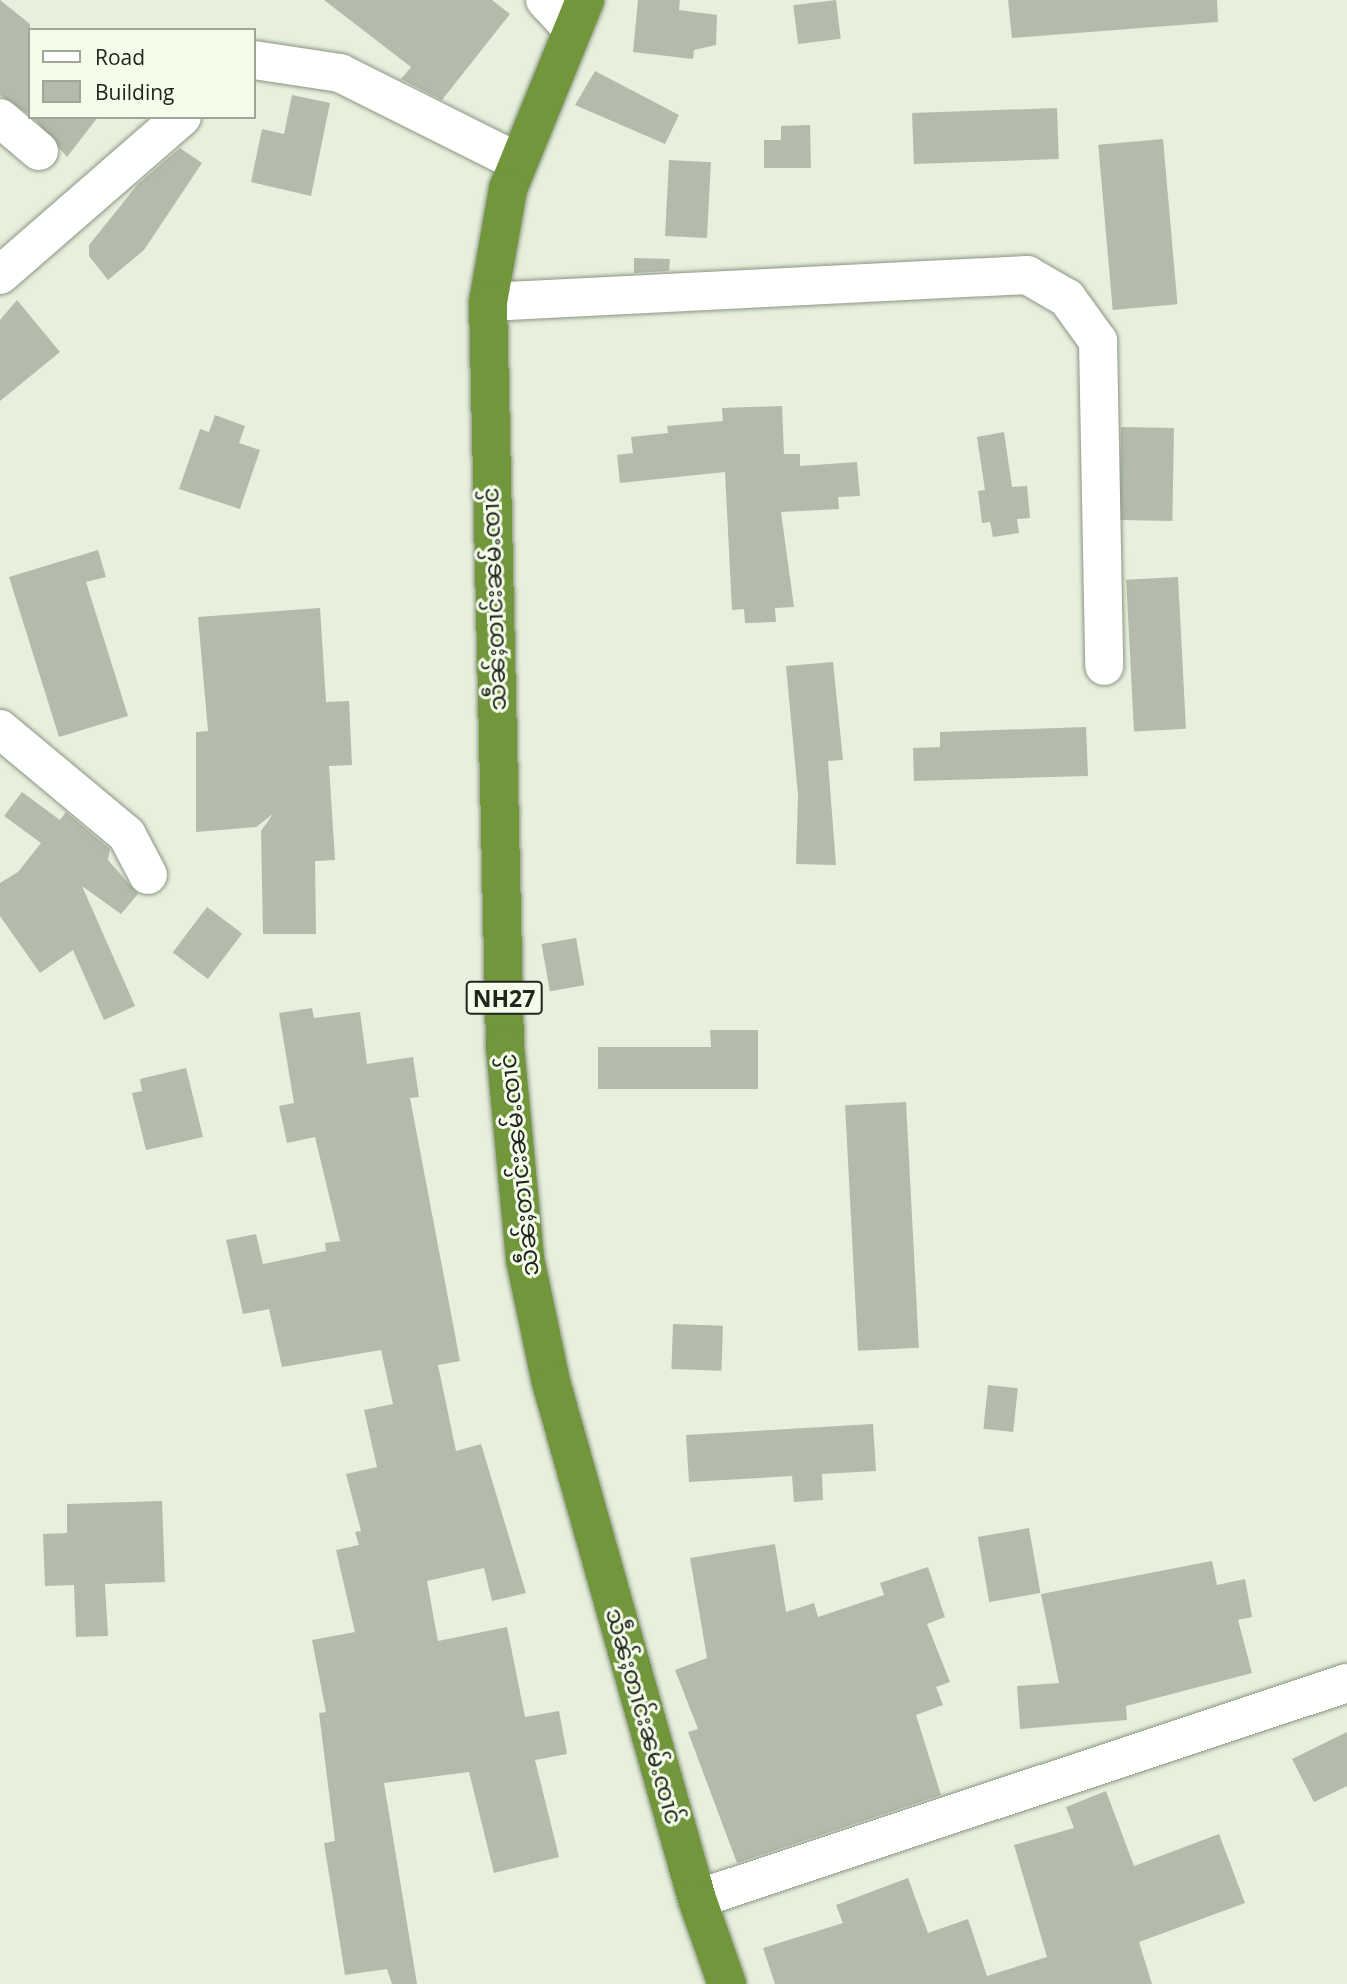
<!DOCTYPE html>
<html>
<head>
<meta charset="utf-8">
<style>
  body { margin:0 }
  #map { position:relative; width:1347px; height:1984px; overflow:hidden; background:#e7f0dd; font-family:"Open Sans","Noto Sans Myanmar",sans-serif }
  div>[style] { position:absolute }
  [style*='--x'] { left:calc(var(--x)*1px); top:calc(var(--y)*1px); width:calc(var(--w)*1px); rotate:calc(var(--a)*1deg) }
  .building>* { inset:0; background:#b3bcaa; transform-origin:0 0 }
  .roads { filter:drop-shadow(0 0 2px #8c9583) drop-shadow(0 0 2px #8c9583) }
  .minor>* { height:38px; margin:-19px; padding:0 19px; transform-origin:19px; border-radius:19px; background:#fff }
  .highway>* { height:38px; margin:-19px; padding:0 19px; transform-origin:19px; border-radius:19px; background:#71963b }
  span { translate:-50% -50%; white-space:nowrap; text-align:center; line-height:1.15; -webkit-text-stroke:6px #f4fdea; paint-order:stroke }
  .shield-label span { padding:2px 5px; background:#f4fdea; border:2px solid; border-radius:5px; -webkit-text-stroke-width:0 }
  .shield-label { font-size:23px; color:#22251e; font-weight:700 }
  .street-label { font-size:24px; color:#22251e }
  .legend { position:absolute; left:28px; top:28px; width:228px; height:91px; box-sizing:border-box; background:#f4fdea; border:2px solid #a0a798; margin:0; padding:9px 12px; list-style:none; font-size:21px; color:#22251e }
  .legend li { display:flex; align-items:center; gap:14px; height:35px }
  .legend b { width:35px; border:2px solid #a0a798 }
</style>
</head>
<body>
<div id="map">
  <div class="building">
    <div style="clip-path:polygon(0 0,30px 24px,30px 115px,0 95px)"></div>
    <div style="clip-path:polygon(324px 0,492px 0,510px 14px,442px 100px,401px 79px,411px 67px)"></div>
    <div style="clip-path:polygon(638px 0,680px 0,679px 10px,717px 15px,716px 45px,694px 50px,693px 59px,633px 52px)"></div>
    <div style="left:836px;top:0;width:39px;height:43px;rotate:83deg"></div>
    <div style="clip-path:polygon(1008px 0,1217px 0,1218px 22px,1012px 38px)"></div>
    <div style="clip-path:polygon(595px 71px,679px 115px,665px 144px,575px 105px)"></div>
    <div style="clip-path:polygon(292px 95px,330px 103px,311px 196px,251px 182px,262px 129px,284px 134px)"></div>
    <div style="left:1057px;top:108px;width:51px;height:145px;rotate:88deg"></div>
    <div style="clip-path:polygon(33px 117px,98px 117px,67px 157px)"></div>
    <div style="clip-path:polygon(810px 125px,811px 168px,764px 168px,764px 140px,781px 140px,781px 126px)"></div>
    <div style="left:1163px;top:139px;width:166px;height:65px;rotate:85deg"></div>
    <div style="clip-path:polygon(180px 148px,202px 163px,144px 250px,108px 280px,89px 256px,89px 245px,138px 184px)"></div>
    <div style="left:669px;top:160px;width:42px;height:76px;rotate:3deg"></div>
    <div style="clip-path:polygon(634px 258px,670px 259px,669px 271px,634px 273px)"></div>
    <div style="clip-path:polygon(17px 300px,60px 352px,0 401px,0 320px)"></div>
    <div style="clip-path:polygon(782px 406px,784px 454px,800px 454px,800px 466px,857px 462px,860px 496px,838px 497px,839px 509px,781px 512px,794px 607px,775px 608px,776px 622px,745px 623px,744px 609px,732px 610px,725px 472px,620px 483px,617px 455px,633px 453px,631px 437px,668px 433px,667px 426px,723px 421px,722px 408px)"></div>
    <div style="clip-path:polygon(215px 415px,245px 426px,239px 443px,260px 450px,240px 509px,179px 489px,200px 429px,209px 432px)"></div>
    <div style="left:1121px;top:427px;width:53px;height:93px;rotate:1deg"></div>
    <div style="clip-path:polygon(1004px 432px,1012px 487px,1027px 486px,1030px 518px,1017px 519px,1019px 533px,993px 537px,990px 522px,982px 523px,978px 491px,985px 490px,977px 437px)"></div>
    <div style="clip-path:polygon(98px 550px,106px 577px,86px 582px,128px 716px,59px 737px,9px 577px)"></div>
    <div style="left:1178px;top:577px;width:152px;height:52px;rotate:87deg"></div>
    <div style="clip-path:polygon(320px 608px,326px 702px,349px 701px,352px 765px,329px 766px,335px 860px,315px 861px,316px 934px,263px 934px,261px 831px,273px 814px,256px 827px,196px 832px,196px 732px,208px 731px,198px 617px)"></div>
    <div style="clip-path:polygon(833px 662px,843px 760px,828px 761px,836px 865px,796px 864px,798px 795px,786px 666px)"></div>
    <div style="clip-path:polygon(1086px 727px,1088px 776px,914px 781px,913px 748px,940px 747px,940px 732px)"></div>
    <div style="clip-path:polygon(22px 792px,60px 820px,66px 812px,110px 849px,108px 860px,138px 894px,121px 914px,82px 886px,135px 1006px,104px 1020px,73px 950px,40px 973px,0 916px,0 883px,18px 872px,41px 843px,4px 816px)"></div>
    <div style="left:207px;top:907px;width:44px;height:57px;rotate:37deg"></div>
    <div style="left:576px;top:938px;width:48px;height:35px;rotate:80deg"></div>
    <div style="clip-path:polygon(312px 1008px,314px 1018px,360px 1012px,367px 1064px,413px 1057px,419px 1097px,410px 1098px,460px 1361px,438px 1365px,456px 1451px,481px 1444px,526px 1593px,492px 1601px,484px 1568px,427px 1581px,438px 1641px,507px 1627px,525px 1717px,559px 1711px,567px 1754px,535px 1760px,559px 1857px,494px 1873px,469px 1772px,384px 1783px,417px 1984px,392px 1984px,387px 1969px,345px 1975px,324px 1843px,335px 1841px,319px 1713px,326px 1712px,312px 1640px,355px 1632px,336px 1550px,359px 1545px,355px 1532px,361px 1531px,346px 1474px,377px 1467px,364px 1410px,393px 1404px,381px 1350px,282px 1367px,269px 1309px,243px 1314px,226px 1240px,256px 1234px,263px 1264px,326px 1251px,325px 1243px,340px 1241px,315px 1137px,287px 1143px,279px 1106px,294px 1103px,279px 1013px)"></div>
    <div style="clip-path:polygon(710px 1030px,758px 1030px,758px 1089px,598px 1089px,598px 1047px,711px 1047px)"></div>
    <div style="clip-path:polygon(186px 1068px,203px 1137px,146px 1150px,132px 1093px,142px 1091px,140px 1079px)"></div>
    <div style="left:906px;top:1102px;width:246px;height:61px;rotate:87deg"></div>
    <div style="left:673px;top:1324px;width:50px;height:45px;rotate:2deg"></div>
    <div style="left:988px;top:1385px;width:30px;height:44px;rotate:6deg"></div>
    <div style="clip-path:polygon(873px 1424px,876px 1471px,822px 1474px,823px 1500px,794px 1502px,792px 1476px,689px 1482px,686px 1435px)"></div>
    <div style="clip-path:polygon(162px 1501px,165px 1582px,105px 1584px,108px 1636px,76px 1637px,74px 1585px,45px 1586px,43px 1534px,67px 1533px,67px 1504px)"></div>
    <div style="left:1029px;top:1528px;width:66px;height:52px;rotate:80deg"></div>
    <div style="clip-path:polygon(775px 1544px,786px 1612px,814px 1603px,818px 1617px,884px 1595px,880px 1583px,928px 1567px,945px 1617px,927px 1624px,950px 1682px,936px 1687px,943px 1705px,916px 1715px,941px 1795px,737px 1863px,688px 1732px,698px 1729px,675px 1670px,707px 1658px,690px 1558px)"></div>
    <div style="clip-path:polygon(1212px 1561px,1217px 1585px,1245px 1579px,1252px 1617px,1238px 1620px,1252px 1673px,1126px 1706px,1127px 1720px,1020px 1729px,1017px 1686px,1059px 1683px,1041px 1594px)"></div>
    <div style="clip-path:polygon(1347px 1732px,1347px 1786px,1314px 1802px,1292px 1759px)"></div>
    <div style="clip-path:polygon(1106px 1791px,1134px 1866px,1219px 1834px,1245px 1903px,1139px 1942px,1152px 1984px,775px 1984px,763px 1948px,843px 1923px,836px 1905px,908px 1878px,928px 1933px,968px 1919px,987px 1976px,1047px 1957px,1014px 1845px,1074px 1828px,1066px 1807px)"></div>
  </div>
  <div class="roads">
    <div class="minor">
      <div style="--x:545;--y:0;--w:40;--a:47"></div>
      <div style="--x:254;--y:60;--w:87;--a:8.6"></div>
      <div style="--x:340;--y:73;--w:199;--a:26.6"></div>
      <div style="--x:0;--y:118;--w:51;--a:40.2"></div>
      <div style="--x:0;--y:275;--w:241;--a:-41"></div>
      <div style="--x:488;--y:302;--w:540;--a:-2.87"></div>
      <div style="--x:1027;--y:275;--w:46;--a:29.9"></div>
      <div style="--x:1067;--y:298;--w:53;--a:54.2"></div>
      <div style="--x:1098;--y:341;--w:325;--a:88.9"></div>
      <div style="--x:0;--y:729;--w:165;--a:39.8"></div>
      <div style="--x:127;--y:835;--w:45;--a:62.3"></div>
      <div style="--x:697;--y:1899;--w:685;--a:-18.38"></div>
    </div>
    <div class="highway">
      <div style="--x:585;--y:0;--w:204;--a:112.2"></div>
      <div style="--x:508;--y:189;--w:115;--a:100"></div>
      <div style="--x:488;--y:302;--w:745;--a:88.69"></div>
      <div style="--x:505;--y:1047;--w:213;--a:84.6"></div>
      <div style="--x:525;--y:1259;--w:126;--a:78.1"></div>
      <div style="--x:551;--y:1382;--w:537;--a:74.23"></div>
      <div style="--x:697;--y:1899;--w:90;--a:70.6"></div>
    </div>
  </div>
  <div class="shield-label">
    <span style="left:504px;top:998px">NH27</span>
  </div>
  <div class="street-label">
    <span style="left:493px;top:599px;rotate:-92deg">သဵၼ်ႈတၢင်းၼမ်ႉၸၢင်</span>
    <span style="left:518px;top:1165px;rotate:-96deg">သဵၼ်ႈတၢင်းၼမ်ႉၸၢင်</span>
    <span style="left:645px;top:1716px;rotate:74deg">သဵၼ်ႈတၢင်းၼမ်ႉၸၢင်</span>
  </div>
  <ul class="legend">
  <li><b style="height:9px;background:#fff"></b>Road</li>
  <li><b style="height:19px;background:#b3bcaa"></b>Building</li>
  </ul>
</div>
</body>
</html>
